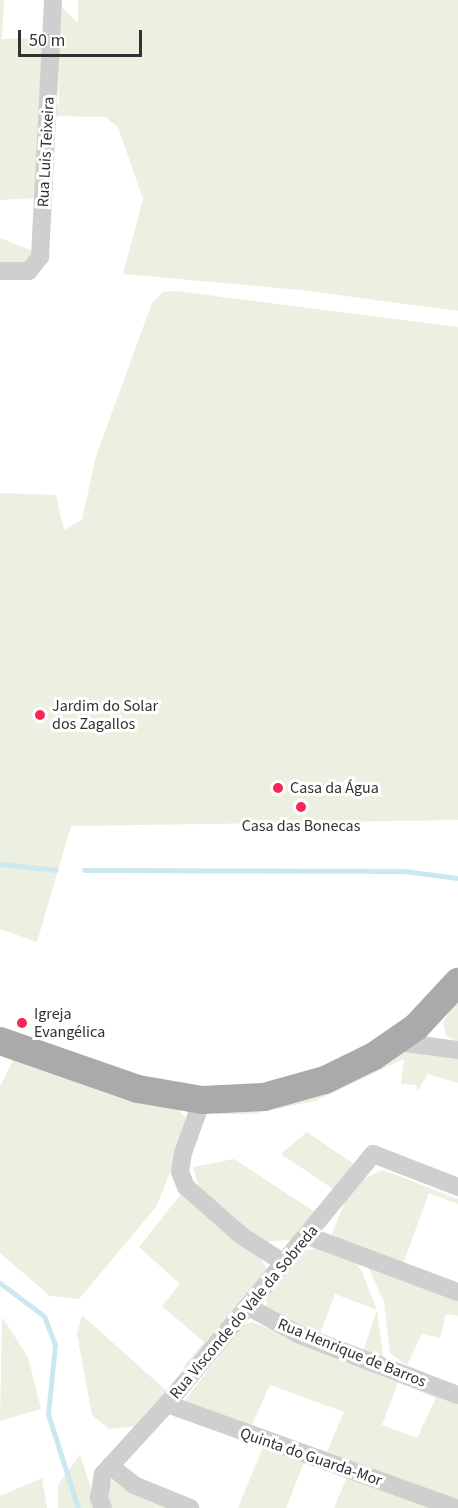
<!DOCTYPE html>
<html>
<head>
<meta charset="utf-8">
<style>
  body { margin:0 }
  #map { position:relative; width:458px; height:1508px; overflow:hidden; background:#fff; font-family:"Source Sans 3",sans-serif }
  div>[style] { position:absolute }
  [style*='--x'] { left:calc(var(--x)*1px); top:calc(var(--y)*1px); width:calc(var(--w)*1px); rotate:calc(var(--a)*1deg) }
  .green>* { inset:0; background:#ebf0e0 }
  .stream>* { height:5px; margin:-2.5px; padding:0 2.5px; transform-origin:2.5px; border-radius:2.5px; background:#cbe8f1 }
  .minor>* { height:18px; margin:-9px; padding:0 9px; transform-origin:9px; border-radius:9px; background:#cfcfcf }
  .primary>* { height:28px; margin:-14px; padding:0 14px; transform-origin:14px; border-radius:14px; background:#aaa }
  .dots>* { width:16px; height:16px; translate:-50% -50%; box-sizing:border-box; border:3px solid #fff; border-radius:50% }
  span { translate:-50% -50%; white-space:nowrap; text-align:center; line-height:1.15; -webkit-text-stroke:6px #fff; paint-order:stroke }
  .street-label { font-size:16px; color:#323232 }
  .poi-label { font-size:16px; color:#323232 }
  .left { translate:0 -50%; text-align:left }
  .scale { position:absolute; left:18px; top:30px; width:124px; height:27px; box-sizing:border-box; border:3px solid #323232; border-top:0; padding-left:8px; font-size:18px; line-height:21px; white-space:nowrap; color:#323232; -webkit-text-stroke:4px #fff; paint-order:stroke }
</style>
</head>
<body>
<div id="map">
  <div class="green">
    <div style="clip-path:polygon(0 0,4px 0,2px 39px,44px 38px,38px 198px,0 200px)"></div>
    <div style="clip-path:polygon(78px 0,458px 0,458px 311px,301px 290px,123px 274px,143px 199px,118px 127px,105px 117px,53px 116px,59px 102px,57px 3px,78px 23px)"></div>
    <div style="clip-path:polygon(0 238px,33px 251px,28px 268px,0 266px)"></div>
    <div style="clip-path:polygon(176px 291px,458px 327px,458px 820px,71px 826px,37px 942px,0 929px,0 493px,56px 495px,64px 530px,82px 520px,96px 456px,152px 303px,163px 292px)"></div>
    <div style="clip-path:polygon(458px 1000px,458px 1043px,446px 1035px,443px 1022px)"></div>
    <div style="clip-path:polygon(406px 1050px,458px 1056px,458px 1083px,428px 1074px,418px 1091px,416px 1085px,401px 1084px,404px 1059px,315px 1101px,251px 1114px,214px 1114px)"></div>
    <div style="clip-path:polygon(14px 1058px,176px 1108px,186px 1118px,182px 1143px,156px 1207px,79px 1299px,50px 1296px,0 1253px,0 1087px)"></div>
    <div style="clip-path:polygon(307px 1132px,354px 1164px,333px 1189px,281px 1154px)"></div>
    <div style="clip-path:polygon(234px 1159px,315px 1212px,291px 1240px,261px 1242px,201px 1195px,193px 1167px)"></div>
    <div style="clip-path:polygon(383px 1170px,458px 1199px,458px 1204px,429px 1193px,402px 1267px,331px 1236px,346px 1199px,364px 1179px)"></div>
    <div style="clip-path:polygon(181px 1194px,260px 1257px,268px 1271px,188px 1370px,183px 1367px,204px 1342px,162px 1306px,180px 1284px,139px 1247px)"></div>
    <div style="clip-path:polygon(322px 1247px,356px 1263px,362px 1272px,377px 1310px,384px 1363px,362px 1354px,377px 1310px,335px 1294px,319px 1336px,267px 1308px,266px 1297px,304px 1251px)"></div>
    <div style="clip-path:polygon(367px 1265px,458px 1300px,458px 1316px,446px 1314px,440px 1338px,422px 1334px,407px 1365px,426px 1373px,424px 1378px,390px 1353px,384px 1302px)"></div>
    <div style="clip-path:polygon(82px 1315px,169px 1393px,139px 1426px,109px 1429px,92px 1415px,77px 1334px)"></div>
    <div style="clip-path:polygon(2px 1317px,28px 1357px,41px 1409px,0 1421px)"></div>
    <div style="clip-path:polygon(evenodd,252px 1322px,458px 1399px,458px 1505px,327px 1452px,344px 1412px,270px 1385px,252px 1425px,184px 1402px,241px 1326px,252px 1322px,398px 1383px,436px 1398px,417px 1438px,382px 1425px,398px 1383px)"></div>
    <div style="clip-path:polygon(263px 1447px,305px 1460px,286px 1508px,238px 1508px)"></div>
    <div style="clip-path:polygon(80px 1454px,97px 1508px,58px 1508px,58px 1485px)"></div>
    <div style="clip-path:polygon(347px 1477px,432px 1508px,334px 1508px)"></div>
    <div style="clip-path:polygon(42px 1478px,47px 1508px,0 1508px,0 1496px)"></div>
    <div style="clip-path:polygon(114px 1480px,120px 1482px,180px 1508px,111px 1508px,105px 1486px)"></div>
  </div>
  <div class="stream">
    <div style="--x:0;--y:864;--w:56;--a:6.1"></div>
    <div style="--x:84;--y:870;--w:320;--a:0.2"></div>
    <div style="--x:404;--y:871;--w:54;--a:7.4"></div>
    <div style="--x:0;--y:1283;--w:55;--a:36.9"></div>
    <div style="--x:44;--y:1316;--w:31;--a:69"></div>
    <div style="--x:55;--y:1345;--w:69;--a:95.8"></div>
    <div style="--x:48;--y:1414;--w:99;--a:72.3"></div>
  </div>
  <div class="minor">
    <div style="--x:0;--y:271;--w:29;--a:0"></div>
    <div style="--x:29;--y:271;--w:18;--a:-52"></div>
    <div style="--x:40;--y:257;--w:257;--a:-87.1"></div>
    <div style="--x:398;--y:1042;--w:61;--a:7.6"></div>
    <div style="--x:202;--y:1100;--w:56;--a:109.7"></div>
    <div style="--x:183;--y:1153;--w:19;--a:99"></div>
    <div style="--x:180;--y:1172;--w:16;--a:68"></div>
    <div style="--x:186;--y:1187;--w:74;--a:41.2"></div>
    <div style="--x:242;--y:1236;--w:50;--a:32.7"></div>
    <div style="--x:308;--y:1236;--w:160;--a:20.5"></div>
    <div style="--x:249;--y:1307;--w:58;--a:28.8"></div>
    <div style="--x:300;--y:1335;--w:169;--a:20.8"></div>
    <div style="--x:167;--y:1404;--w:307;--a:19.8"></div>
    <div style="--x:110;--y:1466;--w:31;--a:38"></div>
    <div style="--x:134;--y:1485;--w:61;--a:22.3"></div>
    <div style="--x:103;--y:1508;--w:11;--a:-112"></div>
    <div style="--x:99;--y:1498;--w:24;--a:-81"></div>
    <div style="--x:103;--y:1474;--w:95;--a:-47.6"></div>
    <div style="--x:167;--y:1404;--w:324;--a:-50.5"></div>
    <div style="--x:373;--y:1154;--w:91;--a:21.2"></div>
  </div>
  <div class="primary">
    <div style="--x:0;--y:1041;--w:146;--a:19.2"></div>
    <div style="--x:138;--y:1089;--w:65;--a:9.8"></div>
    <div style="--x:202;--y:1100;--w:62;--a:-2.8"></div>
    <div style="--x:264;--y:1097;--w:63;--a:-15.6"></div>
    <div style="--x:325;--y:1080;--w:55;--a:-26.1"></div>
    <div style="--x:374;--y:1056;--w:51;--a:-34.6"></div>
    <div style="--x:416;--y:1027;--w:62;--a:-47"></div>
  </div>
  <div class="dots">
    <div style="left:40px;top:715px;background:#f62755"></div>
    <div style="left:278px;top:788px;background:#f62755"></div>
    <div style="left:301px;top:807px;background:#f62755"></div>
    <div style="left:22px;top:1023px;background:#f62755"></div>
  </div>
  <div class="street-label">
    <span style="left:46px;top:152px;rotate:-87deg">Rua Luis Teixeira</span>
    <span style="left:244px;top:1312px;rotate:-50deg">Rua Visconde do Vale da Sobreda</span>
    <span style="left:352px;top:1353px;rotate:22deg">Rua Henrique de Barros</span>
    <span style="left:311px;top:1457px;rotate:19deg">Quinta do Guarda-Mor</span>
  </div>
  <div class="poi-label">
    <span class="left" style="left:52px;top:715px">Jardim do Solar<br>dos Zagallos</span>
    <span class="left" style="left:290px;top:788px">Casa da Água</span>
    <span style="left:301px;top:826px">Casa das Bonecas</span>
    <span class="left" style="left:34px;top:1023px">Igreja<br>Evangélica</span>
  </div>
  <div class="scale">50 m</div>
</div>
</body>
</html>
